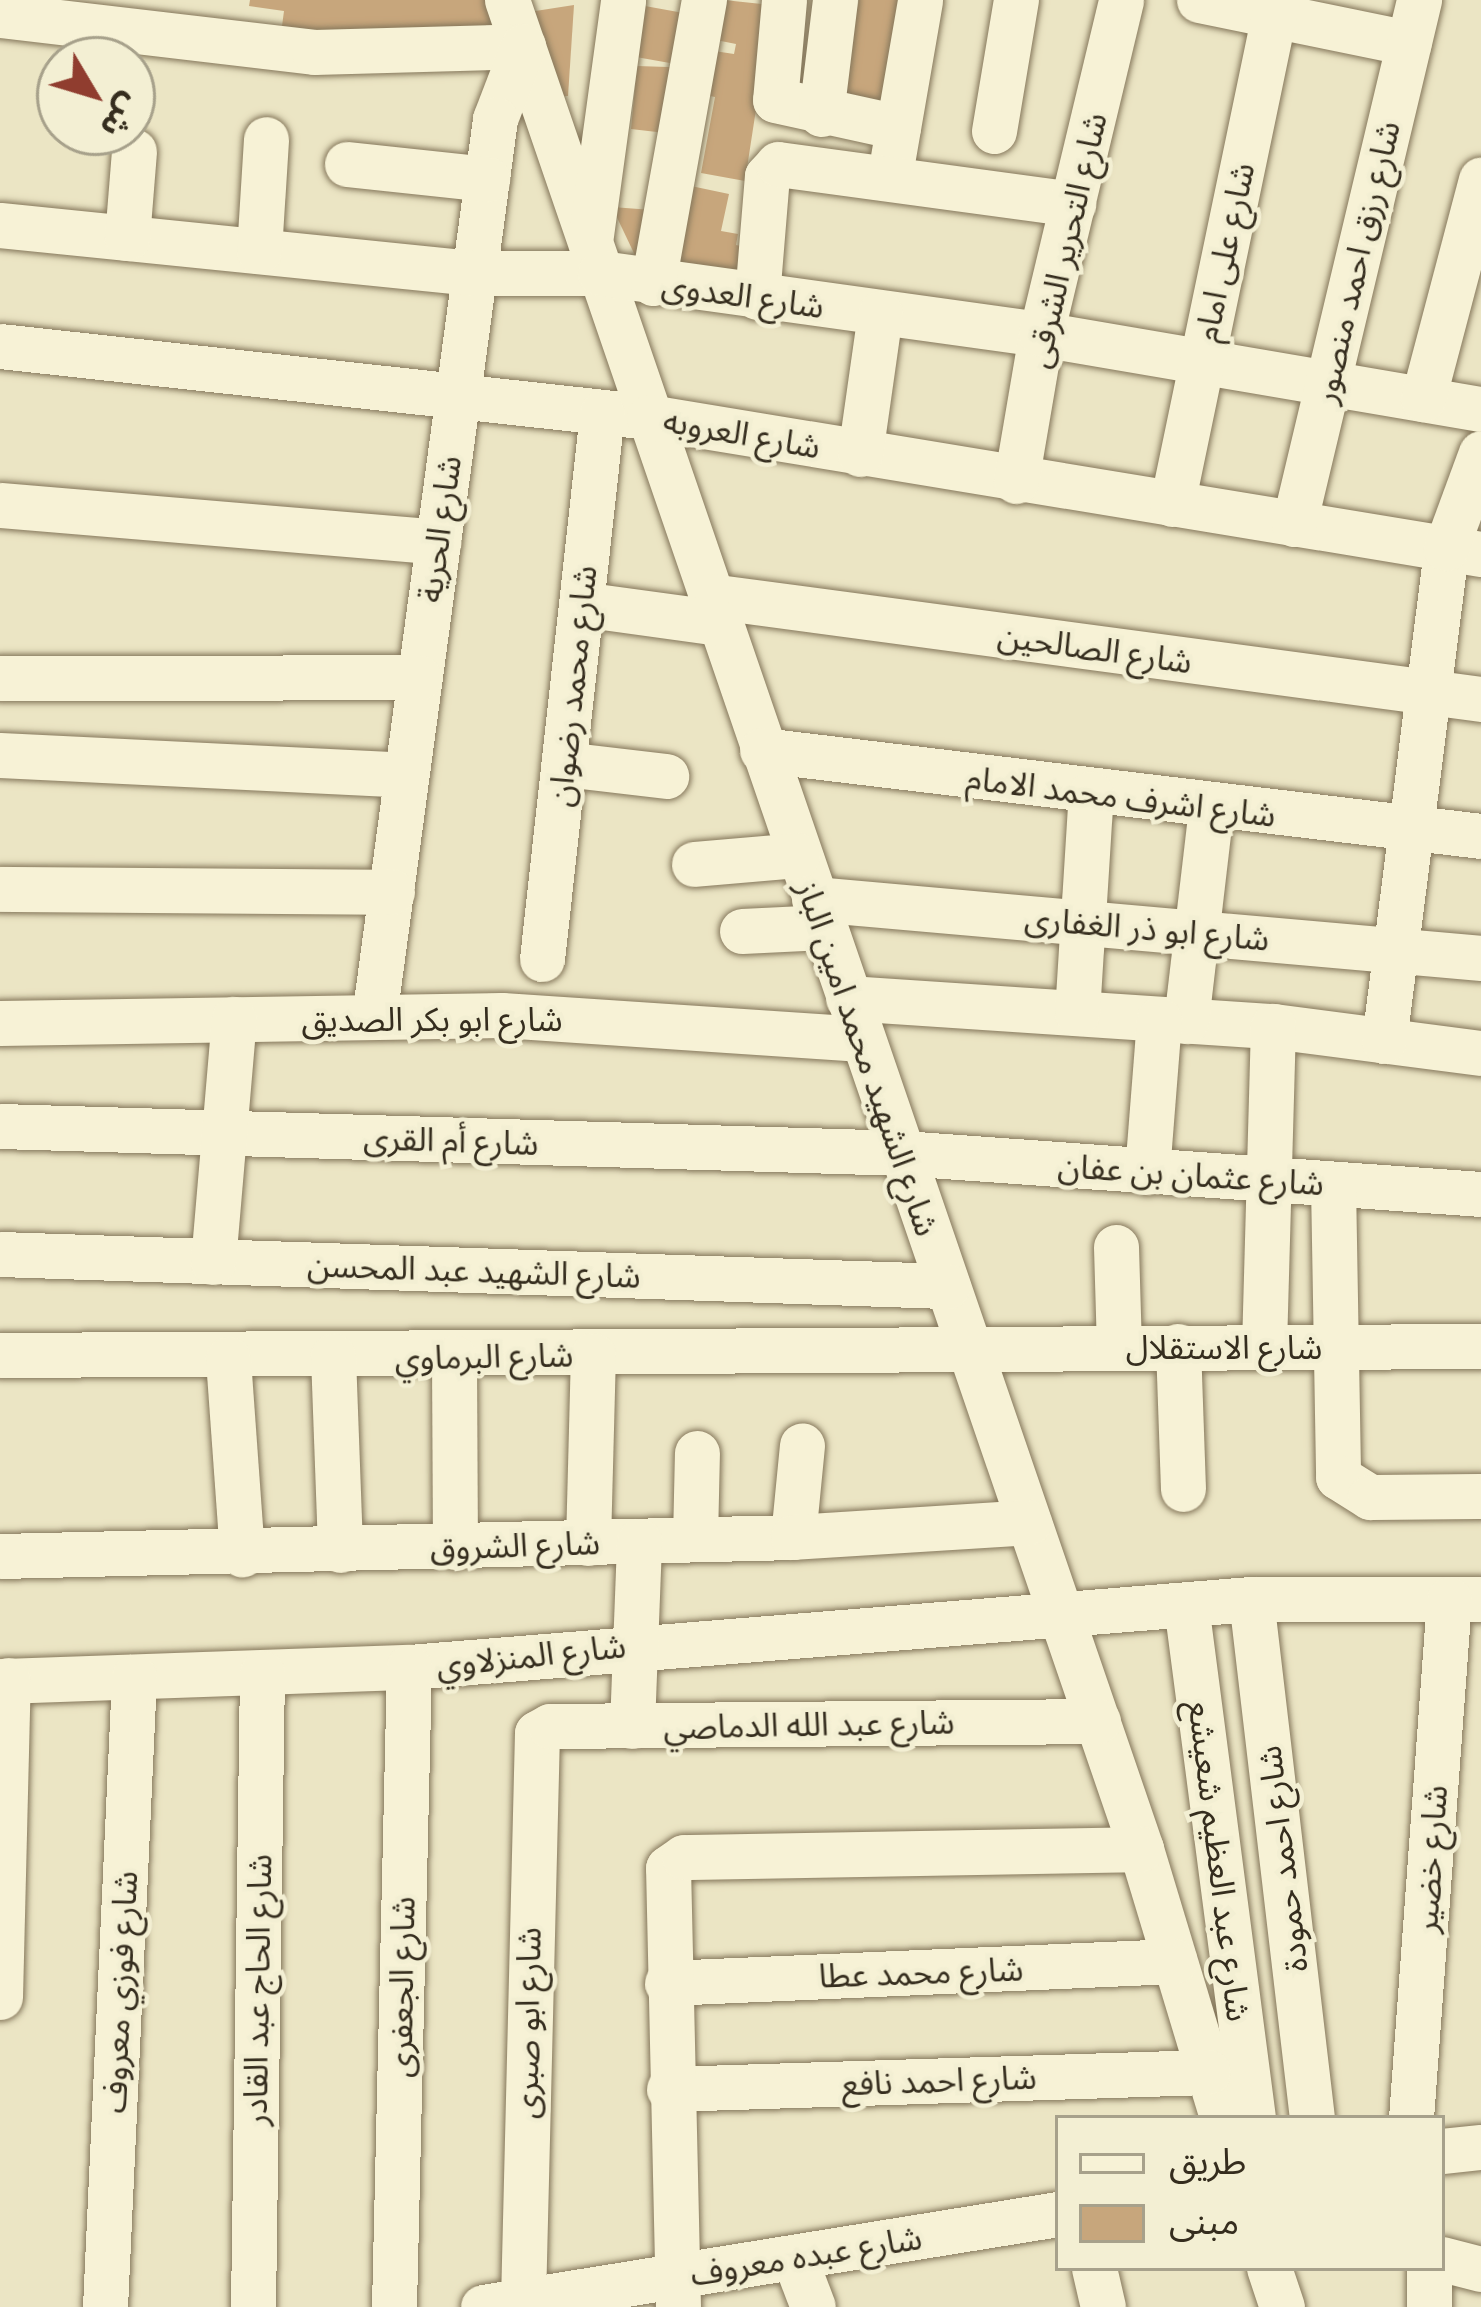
<!DOCTYPE html>
<html>
<head>
<meta charset="utf-8">
<style>
  body { margin:0 }
  #map { position:relative; width:1481px; height:2307px; overflow:hidden; background:#ebe5c4; font-family:"PT Serif","Noto Sans Arabic",serif }
  div>[style] { position:absolute }
  [style*='--x'] { left:calc(var(--x)*1px); top:calc(var(--y)*1px); width:calc(var(--w)*1px); rotate:calc(var(--a)*1deg) }
  .building>* { inset:0; background:#c7a67c }
  .roads { filter:drop-shadow(0 0 3px #85775b) drop-shadow(0 0 3px #85775b) }
  .street>* { height:45px; margin:-22.5px; padding:0 22.5px; transform-origin:22.5px; border-radius:22.5px; background:#f7f2d6 }
  span { translate:-50% -50%; white-space:nowrap; text-align:center; line-height:1.15; -webkit-text-stroke:9px #f3efd3; paint-order:stroke }
  .street-label { font-size:33px; color:#352d1e }
  .legend { position:absolute; left:1055px; top:2115px; width:390px; height:156px; box-sizing:border-box; background:#f3efd3; border:3px solid #a7a18b; margin:0; padding:15px 21px; list-style:none; font-size:36px; color:#352d1e }
  .legend li { display:flex; align-items:center; gap:24px; height:60px }
  .legend b { width:60px; border:3px solid #a7a18b }
  .north { position:absolute; left:36px; top:36px; width:120px; height:120px; box-sizing:border-box; background:#f3efd3; border:3px solid #a7a18b; border-radius:50%; rotate:128deg; font-size:33px; font-weight:700; line-height:48px; text-align:center; color:#352d1e }
  .north::after { content:''; display:block; margin:auto; width:42px; height:54px; background:#903d2f; clip-path:polygon(50% 0,100% 100%,50% 72%,0 100%) }
</style>
</head>
<body>
<div id="map">
  <div class="building">
    <div style="clip-path:polygon(250px 0,488px 0,499px 33px,394px 40px,282px 26px,284px 11px,249px 6px)"></div>
    <div style="clip-path:polygon(724px 0,772px 5px,745px 181px,701px 173px,715px 97px,695px 93px,691px 136px,631px 129px,637px 66px,698px 68px,636px 57px,645px 6px,711px 18px,701px 49px,734px 54px,736px 44px,716px 40px)"></div>
    <div style="clip-path:polygon(859px 0,928px 0,907px 108px,838px 95px)"></div>
    <div style="clip-path:polygon(574px 5px,568px 96px,548px 97px,529px 12px)"></div>
    <div style="clip-path:polygon(691px 186px,729px 194px,721px 231px,738px 234px,736px 245px,758px 250px,750px 288px,674px 272px)"></div>
    <div style="clip-path:polygon(612px 207px,679px 212px,642px 270px)"></div>
  </div>
  <div class="roads">
    <div class="street">
      <div style="--x:507;--y:0;--w:1955;--a:71.07"></div>
      <div style="--x:1141;--y:1849;--w:281;--a:73.2"></div>
      <div style="--x:784;--y:0;--w:100;--a:95.1"></div>
      <div style="--x:775;--y:100;--w:126;--a:12.4"></div>
      <div style="--x:1199;--y:0;--w:214;--a:11.6"></div>
      <div style="--x:0;--y:15;--w:316;--a:6.7"></div>
      <div style="--x:314;--y:52;--w:209;--a:-1.6"></div>
      <div style="--x:523;--y:46;--w:78;--a:111"></div>
      <div style="--x:495;--y:119;--w:906;--a:97.67"></div>
      <div style="--x:821;--y:114;--w:115;--a:-83"></div>
      <div style="--x:994;--y:131;--w:133;--a:-80.5"></div>
      <div style="--x:893;--y:157;--w:159;--a:-80.2"></div>
      <div style="--x:347;--y:164;--w:141;--a:6.1"></div>
      <div style="--x:0;--y:225;--w:476;--a:5.8"></div>
      <div style="--x:474;--y:273;--w:126;--a:0"></div>
      <div style="--x:600;--y:273;--w:445;--a:7.9"></div>
      <div style="--x:1041;--y:334;--w:446;--a:9.7"></div>
      <div style="--x:591;--y:235;--w:237;--a:-82.2"></div>
      <div style="--x:127;--y:238;--w:87;--a:-85.4"></div>
      <div style="--x:259;--y:251;--w:112;--a:-86.4"></div>
      <div style="--x:653;--y:283;--w:288;--a:-79.8"></div>
      <div style="--x:757;--y:297;--w:121;--a:-85.3"></div>
      <div style="--x:767;--y:176;--w:16;--a:-47"></div>
      <div style="--x:778;--y:164;--w:298;--a:7.7"></div>
      <div style="--x:0;--y:346;--w:653;--a:6.24"></div>
      <div style="--x:649;--y:417;--w:843;--a:9.35"></div>
      <div style="--x:1423;--y:399;--w:227;--a:-75.2"></div>
      <div style="--x:860;--y:454;--w:142;--a:-81.9"></div>
      <div style="--x:1016;--y:481;--w:149;--a:-80.3"></div>
      <div style="--x:1041;--y:334;--w:343;--a:-76.5"></div>
      <div style="--x:1172;--y:504;--w:515;--a:-78.23"></div>
      <div style="--x:0;--y:505;--w:440;--a:4.8"></div>
      <div style="--x:1294;--y:524;--w:539;--a:-76.58"></div>
      <div style="--x:710;--y:596;--w:778;--a:7.61"></div>
      <div style="--x:581;--y:604;--w:139;--a:7.8"></div>
      <div style="--x:0;--y:678;--w:419;--a:-0.1"></div>
      <div style="--x:762;--y:750;--w:724;--a:6.82"></div>
      <div style="--x:0;--y:755;--w:406;--a:2.8"></div>
      <div style="--x:564;--y:764;--w:103;--a:6.7"></div>
      <div style="--x:694;--y:864;--w:104;--a:-4.9"></div>
      <div style="--x:0;--y:889;--w:392;--a:0.4"></div>
      <div style="--x:814;--y:899;--w:670;--a:5.05"></div>
      <div style="--x:742;--y:931;--w:82;--a:-2.8"></div>
      <div style="--x:542;--y:959;--w:549;--a:-83.73"></div>
      <div style="--x:848;--y:998;--w:426;--a:3.8"></div>
      <div style="--x:1273;--y:1026;--w:210;--a:7.4"></div>
      <div style="--x:1077;--y:1013;--w:220;--a:-86.4"></div>
      <div style="--x:1186;--y:1021;--w:214;--a:-83.3"></div>
      <div style="--x:0;--y:1023;--w:502;--a:-0.91"></div>
      <div style="--x:502;--y:1015;--w:361;--a:3.8"></div>
      <div style="--x:1384;--y:1041;--w:497;--a:-82.8"></div>
      <div style="--x:1446;--y:548;--w:101;--a:-69.8"></div>
      <div style="--x:0;--y:1126;--w:902;--a:1.71"></div>
      <div style="--x:902;--y:1153;--w:580;--a:4.05"></div>
      <div style="--x:1147;--y:1172;--w:153;--a:-85.5"></div>
      <div style="--x:1333;--y:1184;--w:293;--a:89"></div>
      <div style="--x:1338;--y:1477;--w:38;--a:32"></div>
      <div style="--x:1370;--y:1497;--w:111;--a:-0.5"></div>
      <div style="--x:1116;--y:1247;--w:101;--a:88.3"></div>
      <div style="--x:0;--y:1254;--w:948;--a:1.94"></div>
      <div style="--x:213;--y:1262;--w:244;--a:-85.1"></div>
      <div style="--x:1178;--y:1346;--w:143;--a:88"></div>
      <div style="--x:1264;--y:1347;--w:321;--a:-88.4"></div>
      <div style="--x:0;--y:1355;--w:1481;--a:-0.35"></div>
      <div style="--x:333;--y:1356;--w:194;--a:87.9"></div>
      <div style="--x:454;--y:1358;--w:189;--a:89.7"></div>
      <div style="--x:228;--y:1359;--w:196;--a:85.9"></div>
      <div style="--x:793;--y:1537;--w:92;--a:-84.4"></div>
      <div style="--x:695;--y:1539;--w:86;--a:-88.7"></div>
      <div style="--x:588;--y:1543;--w:188;--a:-88.5"></div>
      <div style="--x:0;--y:1556;--w:793;--a:-1.37"></div>
      <div style="--x:793;--y:1537;--w:236;--a:-3.6"></div>
      <div style="--x:1251;--y:1599;--w:523;--a:83.3"></div>
      <div style="--x:1186;--y:1605;--w:517;--a:82.56"></div>
      <div style="--x:0;--y:1681;--w:409;--a:-2"></div>
      <div style="--x:409;--y:1667;--w:845;--a:-4.62"></div>
      <div style="--x:1251;--y:1599;--w:230;--a:0"></div>
      <div style="--x:632;--y:1726;--w:185;--a:-87.8"></div>
      <div style="--x:667;--y:1983;--w:508;--a:-2.48"></div>
      <div style="--x:0;--y:1997;--w:317;--a:-88.6"></div>
      <div style="--x:669;--y:2089;--w:539;--a:-1.81"></div>
      <div style="--x:1411;--y:2118;--w:520;--a:-85.81"></div>
      <div style="--x:1442;--y:2151;--w:39;--a:-6"></div>
      <div style="--x:794;--y:2257;--w:53;--a:69.2"></div>
      <div style="--x:1442;--y:2259;--w:40;--a:14.4"></div>
      <div style="--x:1094;--y:2268;--w:40;--a:77"></div>
      <div style="--x:1269;--y:2268;--w:41;--a:71.6"></div>
      <div style="--x:523;--y:2301;--w:568;--a:-88.59"></div>
      <div style="--x:537;--y:1733;--w:15;--a:-28"></div>
      <div style="--x:550;--y:1726;--w:548;--a:-0.52"></div>
      <div style="--x:105;--y:2307;--w:631;--a:-87.36"></div>
      <div style="--x:253;--y:2307;--w:634;--a:-89.19"></div>
      <div style="--x:394;--y:2307;--w:640;--a:-88.66"></div>
      <div style="--x:483;--y:2307;--w:582;--a:-9.19"></div>
      <div style="--x:678;--y:2307;--w:439;--a:-91.3"></div>
      <div style="--x:668;--y:1868;--w:19;--a:-35"></div>
      <div style="--x:684;--y:1857;--w:457;--a:-1"></div>
      <div style="--x:1429;--y:2307;--w:39;--a:-90"></div>
    </div>
  </div>
  <div class="street-label">
    <span style="left:1066px;top:240px;rotate:-77deg">شارع التحرير الشرقى</span>
    <span style="left:1224px;top:252px;rotate:-78deg">شارع على امام</span>
    <span style="left:1356px;top:262px;rotate:-77deg">شارع رزق احمد منصور</span>
    <span style="left:743px;top:295px;rotate:8deg">شارع العدوى</span>
    <span style="left:742px;top:433px;rotate:10deg">شارع العروبه</span>
    <span style="left:439px;top:529px;rotate:-82deg">شارع الحرية</span>
    <span style="left:1095px;top:648px;rotate:8deg">شارع الصالحين</span>
    <span style="left:572px;top:686px;rotate:-84deg">شارع محمد رضوان</span>
    <span style="left:1121px;top:796px;rotate:7deg">شارع اشرف محمد الامام</span>
    <span style="left:1147px;top:928px;rotate:5deg">شارع ابو ذر الغفارى</span>
    <span style="left:432px;top:1019px">شارع ابو بكر الصديق</span>
    <span style="left:868px;top:1058px;rotate:71deg">شارع الشهيد محمد امين الباز</span>
    <span style="left:451px;top:1140px;rotate:2deg">شارع أم القرى</span>
    <span style="left:1191px;top:1174px;rotate:4deg">شارع عثمان بن عفان</span>
    <span style="left:474px;top:1270px;rotate:2deg">شارع الشهيد عبد المحسن</span>
    <span style="left:1224px;top:1347px">شارع الاستقلال</span>
    <span style="left:484px;top:1356px;rotate:-1deg">شارع البرماوي</span>
    <span style="left:515px;top:1545px;rotate:-2deg">شارع الشروق</span>
    <span style="left:531px;top:1655px;rotate:-6deg">شارع المنزلاوي</span>
    <span style="left:809px;top:1724px;rotate:-1deg">شارع عبد الله الدماصي</span>
    <span style="left:1282px;top:1859px;rotate:-97deg">شارع احمد حمودة</span>
    <span style="left:1430px;top:1859px;rotate:-86deg">شارع خضير</span>
    <span style="left:1220px;top:1861px;rotate:83deg">شارع عبد العظيم شعيشع</span>
    <span style="left:921px;top:1972px;rotate:-2deg">شارع محمد عطا</span>
    <span style="left:401px;top:1987px;rotate:-89deg">شارع الجعفرى</span>
    <span style="left:257px;top:1990px;rotate:-89deg">شارع الحاج عبد القادر</span>
    <span style="left:119px;top:1992px;rotate:-87deg">شارع فوزي معروف</span>
    <span style="left:527px;top:2023px;rotate:-89deg">شارع ابو صبرى</span>
    <span style="left:939px;top:2080px;rotate:-2deg">شارع احمد نافع</span>
    <span style="left:806px;top:2255px;rotate:-9deg">شارع عبده معروف</span>
  </div>
  <ul class="legend">
  <li><b style="height:15px;background:#f7f2d6"></b>طريق</li>
  <li><b style="height:33px;background:#c7a67c"></b>مبنى</li>
  </ul>
  <div class="north">ش</div>
</div>
</body>
</html>
